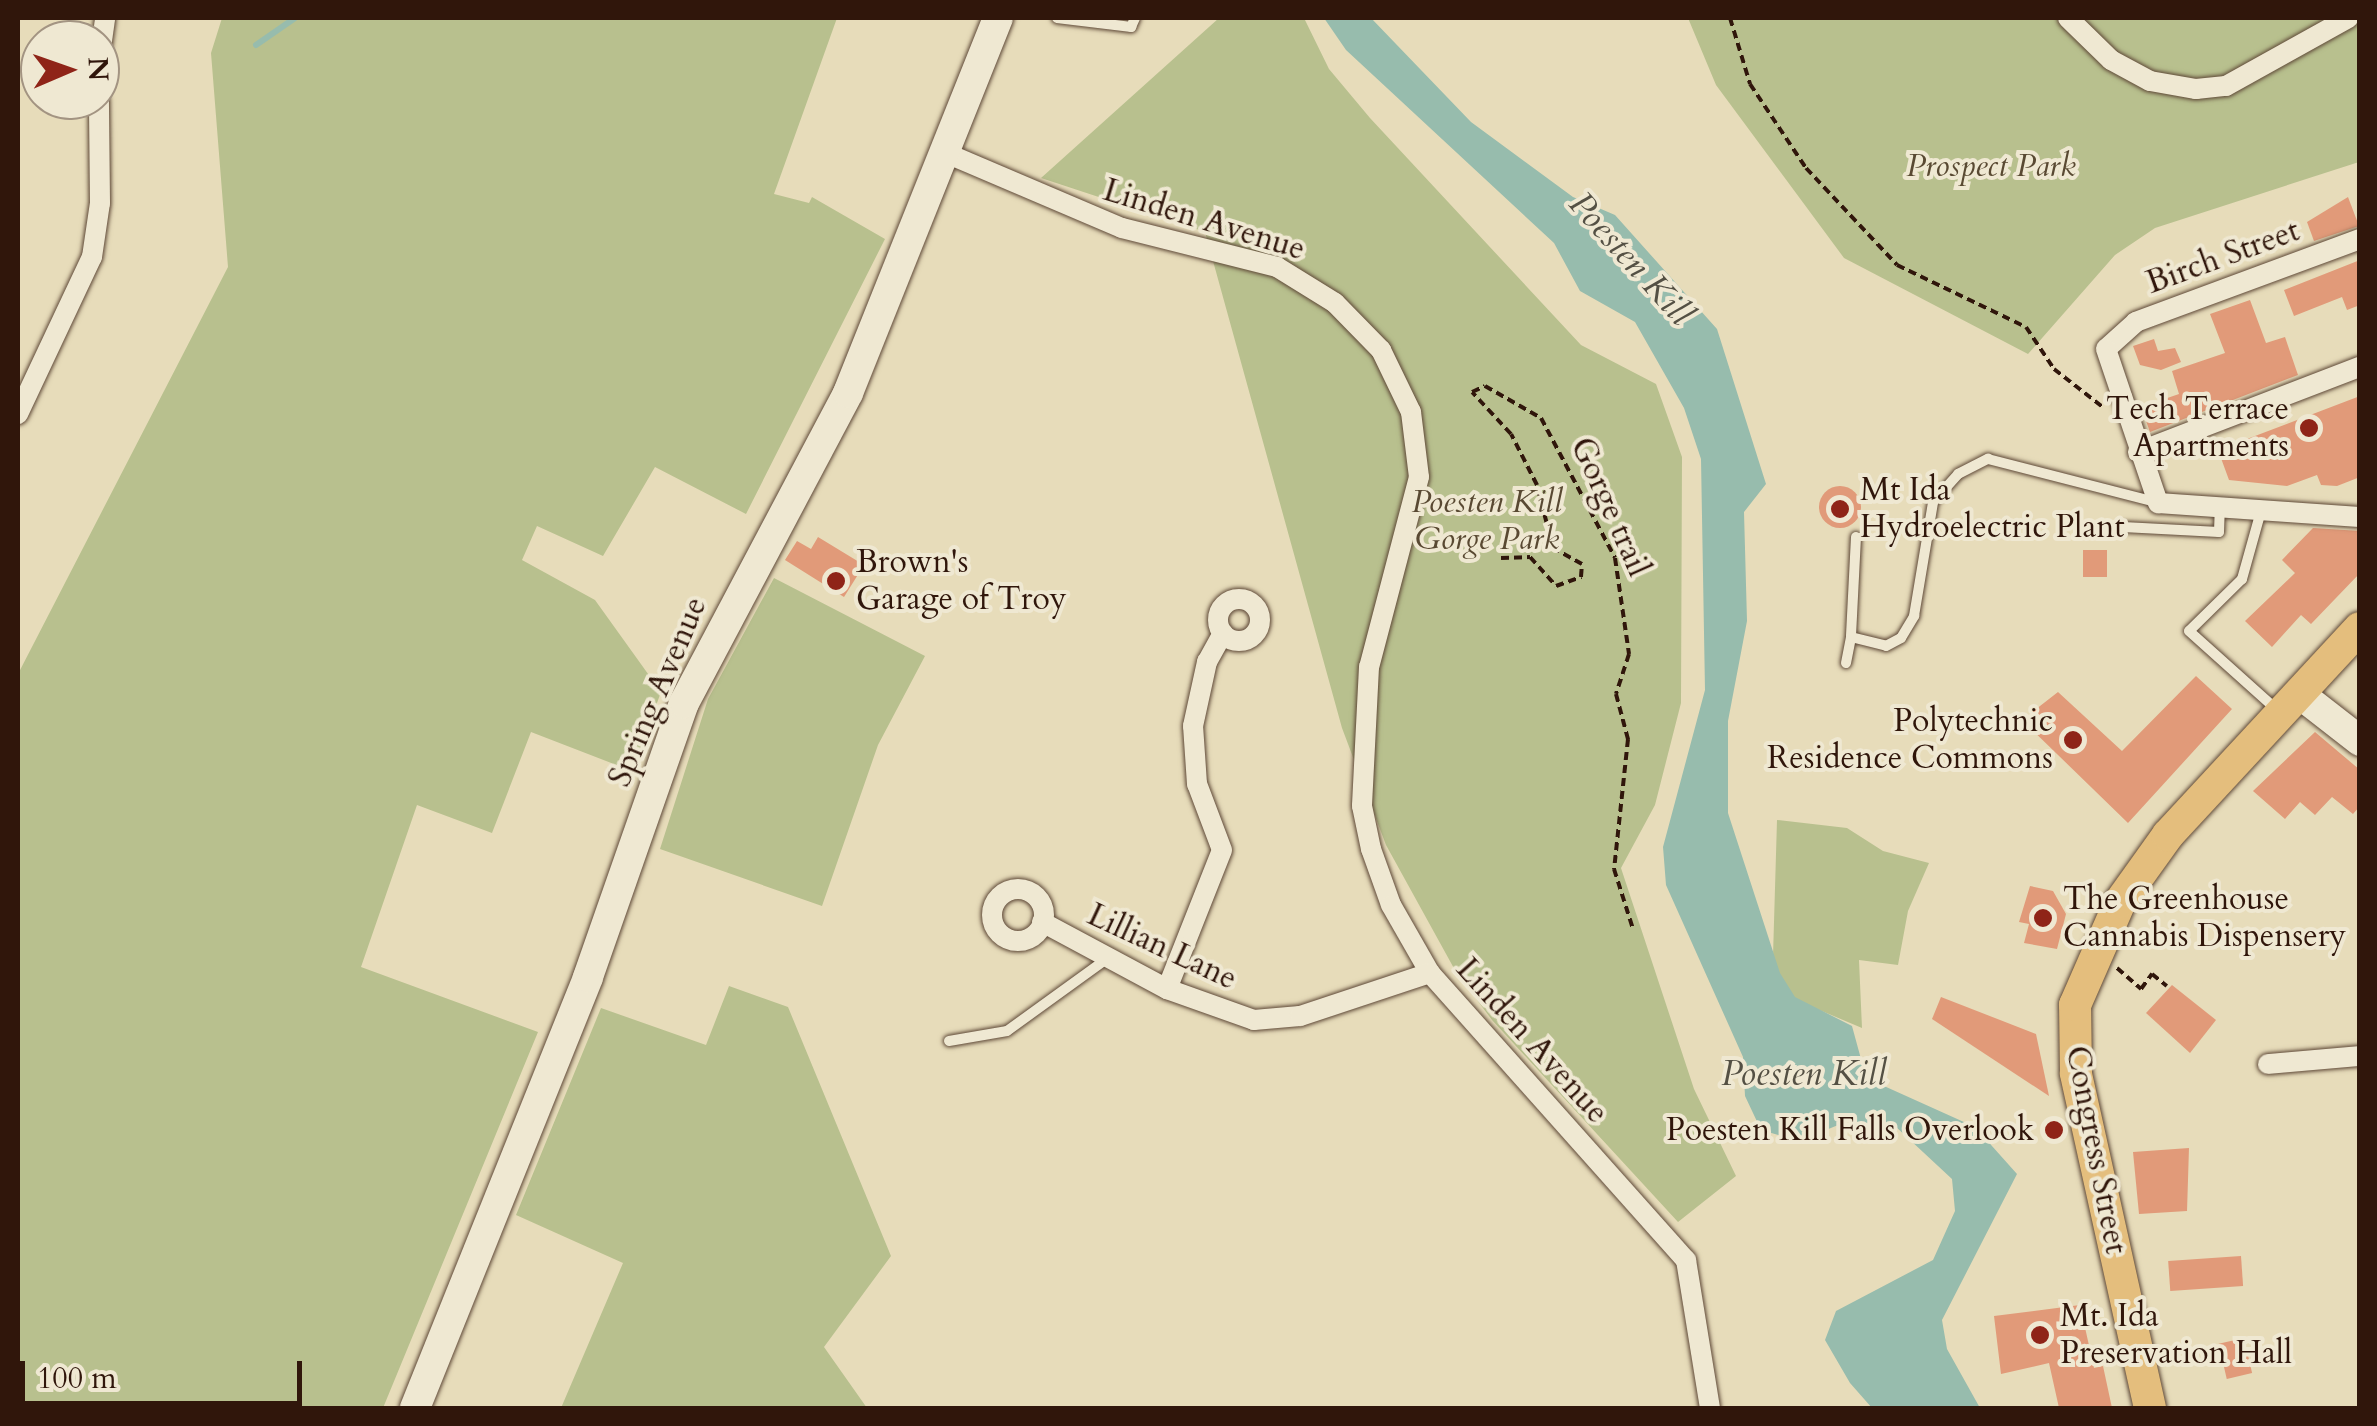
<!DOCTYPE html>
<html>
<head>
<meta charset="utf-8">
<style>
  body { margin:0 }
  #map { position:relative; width:2377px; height:1426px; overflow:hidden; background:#e7dcba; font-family:Cardo,serif }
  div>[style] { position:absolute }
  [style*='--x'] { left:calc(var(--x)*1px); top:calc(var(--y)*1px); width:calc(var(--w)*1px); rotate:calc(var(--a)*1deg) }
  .green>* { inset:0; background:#b8c08e }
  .water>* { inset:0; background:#97bcad }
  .stream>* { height:6px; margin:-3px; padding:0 3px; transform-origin:3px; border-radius:3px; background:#97bcad }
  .building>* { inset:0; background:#e19a79; transform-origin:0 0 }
  .round { border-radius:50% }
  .path>* { height:4px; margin-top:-2px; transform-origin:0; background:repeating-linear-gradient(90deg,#30160b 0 8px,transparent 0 13px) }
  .roads { filter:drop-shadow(0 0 2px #5e4837) drop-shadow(0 0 2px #5e4837) }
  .lane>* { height:10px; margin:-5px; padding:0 5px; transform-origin:5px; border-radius:5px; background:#efe8d2 }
  .street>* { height:20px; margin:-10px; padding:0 10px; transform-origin:10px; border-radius:10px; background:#efe8d2 }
  .street>.ring { margin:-10px; padding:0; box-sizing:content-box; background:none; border:20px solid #efe8d2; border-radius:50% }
  .secondary>* { height:30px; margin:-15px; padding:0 15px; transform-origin:15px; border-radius:15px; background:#efe8d2 }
  .primary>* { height:32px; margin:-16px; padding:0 16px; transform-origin:16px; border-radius:16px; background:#e4be7d }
  .dots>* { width:28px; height:28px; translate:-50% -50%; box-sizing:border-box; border:5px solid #efe8d2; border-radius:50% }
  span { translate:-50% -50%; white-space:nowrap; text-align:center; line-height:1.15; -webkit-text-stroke:8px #efe8d2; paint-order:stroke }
  .park-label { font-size:32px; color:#594932; font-style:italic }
  .street-label { font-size:32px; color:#30160b }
  .poi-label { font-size:32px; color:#30160b }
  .right { translate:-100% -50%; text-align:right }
  .left { translate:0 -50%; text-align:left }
  .water-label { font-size:35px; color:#545044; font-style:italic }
  .frame { position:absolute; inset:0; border:20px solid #30160b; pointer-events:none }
  .north { position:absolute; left:20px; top:20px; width:100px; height:100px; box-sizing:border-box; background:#efe8d2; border:2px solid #a39482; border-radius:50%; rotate:88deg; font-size:28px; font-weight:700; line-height:40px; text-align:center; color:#30160b }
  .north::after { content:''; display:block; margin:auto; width:35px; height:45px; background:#8f2418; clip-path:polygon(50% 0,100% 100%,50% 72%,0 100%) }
  .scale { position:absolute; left:20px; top:1361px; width:282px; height:45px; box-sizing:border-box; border:5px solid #30160b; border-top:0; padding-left:12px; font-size:30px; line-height:35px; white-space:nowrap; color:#30160b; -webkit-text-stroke:8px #efe8d2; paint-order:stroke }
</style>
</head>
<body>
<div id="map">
  <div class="green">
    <div style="clip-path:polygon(222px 18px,837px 18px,774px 194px,809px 203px,812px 197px,885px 239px,746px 514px,655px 467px,603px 556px,537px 526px,522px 560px,595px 600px,661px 692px,632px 771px,531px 732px,492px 833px,417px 805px,361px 967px,538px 1032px,383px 1408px,18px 1408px,18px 674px,228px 267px,211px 53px)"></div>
    <div style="clip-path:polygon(1219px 18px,1304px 18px,1329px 69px,1370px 118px,1581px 345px,1656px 384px,1682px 457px,1681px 703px,1655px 805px,1621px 868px,1694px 1089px,1736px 1176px,1678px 1222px,1492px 1020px,1456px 972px,1386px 845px,1342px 728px,1205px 232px,1041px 178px)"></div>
    <div style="clip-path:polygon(1688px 18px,2359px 18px,2359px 162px,2155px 228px,2115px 255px,2028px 354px,1844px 258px,1716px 85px)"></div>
    <div style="clip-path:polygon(774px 578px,925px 656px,878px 745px,822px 906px,660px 849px,708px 699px)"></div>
    <div style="clip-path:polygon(1777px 820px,1847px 828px,1883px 851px,1929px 863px,1908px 911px,1898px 965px,1859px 960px,1862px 1028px,1772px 990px)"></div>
    <div style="clip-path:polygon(729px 986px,788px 1007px,891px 1256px,824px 1347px,867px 1408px,561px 1408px,623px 1263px,516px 1215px,601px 1008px,706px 1045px)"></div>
  </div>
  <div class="water">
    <div style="clip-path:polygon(1324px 18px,1371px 18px,1471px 122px,1573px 197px,1615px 215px,1717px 329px,1766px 484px,1744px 512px,1747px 621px,1728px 721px,1728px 813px,1780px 973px,1795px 997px,1852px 1026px,1864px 1070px,1884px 1086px,1975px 1127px,2017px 1174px,1942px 1320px,1947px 1349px,1980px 1408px,1872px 1408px,1850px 1383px,1825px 1340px,1836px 1311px,1933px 1260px,1955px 1211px,1952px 1179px,1895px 1126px,1848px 1121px,1799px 1141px,1761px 1130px,1745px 1096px,1743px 1057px,1666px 885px,1663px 847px,1705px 690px,1701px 459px,1684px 408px,1635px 322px,1580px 291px,1554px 243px,1346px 50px)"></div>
  </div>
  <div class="stream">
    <div style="--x:256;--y:45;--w:47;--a:-34.7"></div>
  </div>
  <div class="building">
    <div style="clip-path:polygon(2348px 197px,2359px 226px,2314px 241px,2307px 222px)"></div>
    <div style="clip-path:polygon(2360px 260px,2360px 305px,2347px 310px,2342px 297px,2294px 316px,2284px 290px)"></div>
    <div style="clip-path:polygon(2250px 300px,2266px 343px,2285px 337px,2298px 375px,2150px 432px,2141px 407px,2179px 394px,2172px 371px,2225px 353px,2210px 314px)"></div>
    <div style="clip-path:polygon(2154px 339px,2158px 351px,2175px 348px,2181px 362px,2161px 370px,2140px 365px,2133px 346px)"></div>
    <div style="clip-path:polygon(2360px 396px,2360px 477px,2337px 486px,2321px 485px,2317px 475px,2287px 486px,2229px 480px,2218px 450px)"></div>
    <div class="round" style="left:1819px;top:486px;width:42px;height:42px"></div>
    <div style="clip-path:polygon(2313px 528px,2360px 531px,2360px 573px,2311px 624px,2301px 615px,2272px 647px,2245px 621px,2295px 573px,2282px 560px)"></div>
    <div style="clip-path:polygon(818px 537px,864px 565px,844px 597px,785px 560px,797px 541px,811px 549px)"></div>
    <div style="left:2107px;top:550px;width:27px;height:24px;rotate:90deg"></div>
    <div style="clip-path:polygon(2196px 676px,2232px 709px,2128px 823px,2022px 720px,2058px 692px,2122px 751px)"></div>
    <div style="clip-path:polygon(2315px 732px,2360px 770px,2360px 806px,2353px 814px,2332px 797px,2315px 815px,2300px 802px,2285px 819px,2253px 791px)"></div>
    <div style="clip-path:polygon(2030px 886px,2053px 891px,2066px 914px,2057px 949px,2024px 943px,2029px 924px,2019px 922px)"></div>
    <div style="clip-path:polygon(2172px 985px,2216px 1020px,2190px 1053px,2146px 1013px)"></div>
    <div style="clip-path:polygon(1941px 997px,2036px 1034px,2049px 1096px,1932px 1019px)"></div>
    <div style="clip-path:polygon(2189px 1148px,2187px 1211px,2139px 1214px,2133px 1152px)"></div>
    <div style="left:2241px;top:1256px;width:30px;height:73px;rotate:86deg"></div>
    <div style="clip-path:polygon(2080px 1305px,2094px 1368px,2103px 1366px,2112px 1408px,2059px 1408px,2049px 1363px,2001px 1374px,1994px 1316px)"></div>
    <div style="left:2244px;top:1338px;width:36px;height:26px;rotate:77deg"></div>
  </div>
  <div class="path">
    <div style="--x:1730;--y:18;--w:69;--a:73.1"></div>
    <div style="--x:1750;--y:84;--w:101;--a:56.3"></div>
    <div style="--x:1806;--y:168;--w:133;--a:46.8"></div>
    <div style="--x:1897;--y:265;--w:143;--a:25.7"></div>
    <div style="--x:2026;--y:327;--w:50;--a:56.3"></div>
    <div style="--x:2054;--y:369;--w:63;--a:38"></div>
    <div style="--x:1501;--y:558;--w:29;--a:-2"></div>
    <div style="--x:1530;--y:557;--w:39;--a:48"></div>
    <div style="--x:1556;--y:586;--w:27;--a:-20"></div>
    <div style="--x:1581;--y:577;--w:13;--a:-86"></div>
    <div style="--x:1582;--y:564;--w:33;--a:-151"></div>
    <div style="--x:1553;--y:548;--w:65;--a:-104.3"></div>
    <div style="--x:1537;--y:485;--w:57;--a:-117"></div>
    <div style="--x:1511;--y:434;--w:57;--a:-132.9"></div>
    <div style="--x:1472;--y:392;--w:14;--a:-25"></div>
    <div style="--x:1485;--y:386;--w:64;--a:29.7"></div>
    <div style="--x:1541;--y:418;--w:158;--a:62.1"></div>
    <div style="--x:1615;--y:558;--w:97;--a:81.7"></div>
    <div style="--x:1629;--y:654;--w:42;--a:108"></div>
    <div style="--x:1616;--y:694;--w:47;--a:75.1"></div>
    <div style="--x:1628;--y:739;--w:131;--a:96.1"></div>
    <div style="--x:1614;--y:869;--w:63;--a:72.4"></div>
    <div style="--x:2117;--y:968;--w:32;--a:41"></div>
    <div style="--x:2141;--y:989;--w:19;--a:-54"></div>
    <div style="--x:2152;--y:974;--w:19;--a:39"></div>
  </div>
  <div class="roads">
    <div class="lane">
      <div style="--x:1057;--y:18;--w:75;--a:6.9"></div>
      <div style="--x:1131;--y:27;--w:10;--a:-66"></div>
      <div style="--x:2261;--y:511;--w:71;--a:105.6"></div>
      <div style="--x:2242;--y:579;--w:74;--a:135.5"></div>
      <div style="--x:2189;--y:631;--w:118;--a:41.9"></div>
      <div style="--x:2123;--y:527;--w:96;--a:3"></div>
      <div style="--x:2219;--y:532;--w:24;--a:-88"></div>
      <div style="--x:1856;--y:537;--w:100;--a:92.9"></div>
      <div style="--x:1851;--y:637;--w:36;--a:14"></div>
      <div style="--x:1886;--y:646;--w:17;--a:-28"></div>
      <div style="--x:1901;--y:638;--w:26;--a:-59"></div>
      <div style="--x:1914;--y:616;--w:116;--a:-80.5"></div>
      <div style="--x:1933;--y:502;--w:38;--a:-48"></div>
      <div style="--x:1958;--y:474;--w:34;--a:-27"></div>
      <div style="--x:1988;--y:459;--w:172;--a:14.4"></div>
      <div style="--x:1846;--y:663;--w:26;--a:-79"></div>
      <div style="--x:949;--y:1041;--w:59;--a:-9.8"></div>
      <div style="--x:1007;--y:1031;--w:125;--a:-35.9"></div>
    </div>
    <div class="street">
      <div style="--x:2068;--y:18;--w:60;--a:44.3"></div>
      <div style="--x:2111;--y:60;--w:44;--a:28.3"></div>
      <div style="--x:2150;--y:81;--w:47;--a:9.9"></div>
      <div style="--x:2196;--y:89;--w:30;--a:-6"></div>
      <div style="--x:2226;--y:86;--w:140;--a:-29.1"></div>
      <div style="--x:100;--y:55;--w:37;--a:-82"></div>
      <div style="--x:946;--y:153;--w:191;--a:23.1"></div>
      <div style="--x:1122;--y:228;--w:160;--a:14.1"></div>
      <div style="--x:1277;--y:267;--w:68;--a:31.8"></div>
      <div style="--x:1335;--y:303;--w:66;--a:45.6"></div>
      <div style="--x:1381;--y:350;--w:69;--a:64.2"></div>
      <div style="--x:1411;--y:412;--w:65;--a:83"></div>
      <div style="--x:1419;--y:477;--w:196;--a:104.7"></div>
      <div style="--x:1369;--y:667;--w:139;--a:92.9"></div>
      <div style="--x:1362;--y:806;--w:44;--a:78.2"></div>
      <div style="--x:1371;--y:849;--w:59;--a:70.3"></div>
      <div style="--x:1391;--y:905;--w:78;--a:60.2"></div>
      <div style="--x:1430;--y:973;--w:385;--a:48.3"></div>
      <div style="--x:1686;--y:1260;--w:150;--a:80.8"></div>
      <div style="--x:2360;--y:239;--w:239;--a:159.7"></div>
      <div style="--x:2136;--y:322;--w:40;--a:138"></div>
      <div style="--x:2106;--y:349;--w:163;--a:71.3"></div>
      <div style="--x:2158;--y:503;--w:202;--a:4"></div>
      <div style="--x:18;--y:414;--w:174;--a:-64.8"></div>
      <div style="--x:92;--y:257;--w:55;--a:-81.6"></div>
      <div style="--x:100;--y:203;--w:103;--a:-90.6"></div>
      <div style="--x:2138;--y:452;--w:238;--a:-21"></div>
      <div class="ring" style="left:1218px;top:599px;width:22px;height:22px"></div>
      <div class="ring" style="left:992px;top:889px;width:32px;height:32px"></div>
      <div style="--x:1042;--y:922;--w:142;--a:28.2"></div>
      <div style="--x:1167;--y:989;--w:92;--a:19.6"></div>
      <div style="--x:1254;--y:1020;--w:46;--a:-5"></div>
      <div style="--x:1300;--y:1016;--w:137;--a:-18.3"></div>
      <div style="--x:1167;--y:989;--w:149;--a:-68.4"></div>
      <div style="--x:1222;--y:850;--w:71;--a:-110.7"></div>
      <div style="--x:1197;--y:784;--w:58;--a:-93.9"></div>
      <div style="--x:1193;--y:726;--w:66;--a:-77.7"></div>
      <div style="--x:1207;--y:662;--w:33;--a:-61"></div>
      <div style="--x:2268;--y:1064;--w:92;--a:-5"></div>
    </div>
    <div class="secondary">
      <div style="--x:2301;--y:695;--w:75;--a:37.9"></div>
      <div style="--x:415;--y:1408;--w:464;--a:-68.1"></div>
      <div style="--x:588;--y:977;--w:290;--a:-70.7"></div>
      <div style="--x:684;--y:703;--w:351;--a:-62.1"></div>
      <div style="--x:848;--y:393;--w:404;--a:-68.2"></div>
    </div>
    <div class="primary">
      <div style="--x:2150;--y:1408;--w:343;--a:-102.5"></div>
      <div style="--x:2076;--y:1073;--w:68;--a:-90.8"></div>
      <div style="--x:2075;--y:1005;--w:112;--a:-66.4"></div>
      <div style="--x:2120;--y:902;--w:82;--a:-54.4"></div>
      <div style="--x:2168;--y:835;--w:282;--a:-47.2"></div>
    </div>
  </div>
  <div class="dots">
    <div style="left:2309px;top:428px;background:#8f2418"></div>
    <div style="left:1840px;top:509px;background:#8f2418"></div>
    <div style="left:836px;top:581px;background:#8f2418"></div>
    <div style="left:2073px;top:740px;background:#8f2418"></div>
    <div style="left:2043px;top:918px;background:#8f2418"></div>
    <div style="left:2054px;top:1130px;background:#8f2418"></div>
    <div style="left:2040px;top:1335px;background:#8f2418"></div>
  </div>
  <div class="park-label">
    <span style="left:1991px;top:166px">Prospect Park</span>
    <span style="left:1487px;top:521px">Poesten Kill<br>Gorge Park</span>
  </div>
  <div class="street-label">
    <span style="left:1204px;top:220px;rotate:17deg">Linden Avenue</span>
    <span style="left:2223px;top:257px;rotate:-20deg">Birch Street</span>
    <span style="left:1610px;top:507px;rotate:66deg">Gorge trail</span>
    <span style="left:658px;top:692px;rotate:-67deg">Spring Avenue</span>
    <span style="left:1162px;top:947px;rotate:25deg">Lillian Lane</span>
    <span style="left:1532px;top:1041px;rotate:48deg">Linden Avenue</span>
    <span style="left:2096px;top:1150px;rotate:79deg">Congress Street</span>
  </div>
  <div class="poi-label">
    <span class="right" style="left:2289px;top:428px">Tech Terrace<br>Apartments</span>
    <span class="left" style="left:1860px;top:509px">Mt Ida<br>Hydroelectric Plant</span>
    <span class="left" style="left:856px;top:581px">Brown's<br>Garage of Troy</span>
    <span class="right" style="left:2053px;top:740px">Polytechnic<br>Residence Commons</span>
    <span class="left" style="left:2063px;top:918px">The Greenhouse<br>Cannabis Dispensery</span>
    <span class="right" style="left:2034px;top:1130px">Poesten Kill Falls Overlook</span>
    <span class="left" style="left:2060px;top:1335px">Mt. Ida<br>Preservation Hall</span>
  </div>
  <div class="water-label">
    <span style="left:1631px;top:259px;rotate:48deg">Poesten Kill</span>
    <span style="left:1804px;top:1074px">Poesten Kill</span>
  </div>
  <div class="frame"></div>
  <div class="north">N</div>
  <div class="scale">100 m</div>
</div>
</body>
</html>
